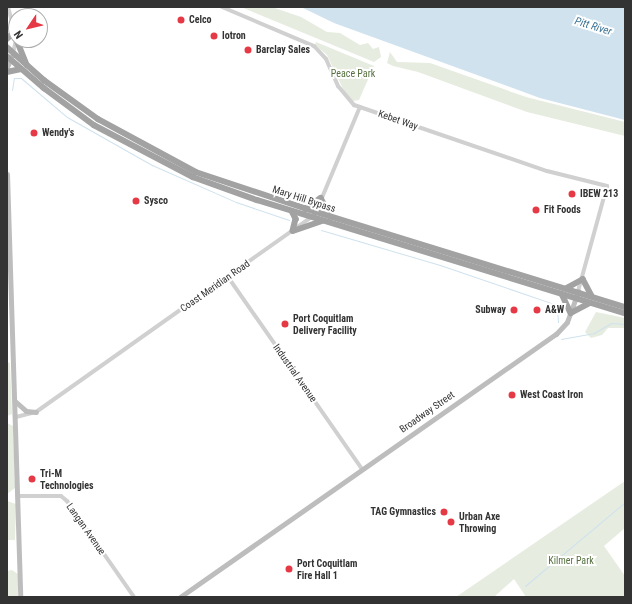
<!DOCTYPE html>
<html>
<head>
<meta charset="utf-8">
<style>
  body { margin:0 }
  #map { position:relative; width:632px; height:604px; overflow:hidden; background:#fff; font-family:"Roboto Condensed",sans-serif }
  div>[style] { position:absolute }
  [style*='--x'] { left:calc(var(--x)*1px); top:calc(var(--y)*1px); width:calc(var(--w)*1px); rotate:calc(var(--a)*1deg) }
  .green>* { inset:0; background:#e6ecdf }
  .water>* { inset:0; background:#cfe2ee }
  .stream>* { height:1px; margin:-0.5px; padding:0 0.5px; transform-origin:0.5px; border-radius:0.5px; background:#cfe2ee }
  .tertiary>* { height:4px; margin:-2px; padding:0 2px; transform-origin:2px; border-radius:2px; background:#d0d0d0 }
  .secondary>* { height:5px; margin:-2.5px; padding:0 2.5px; transform-origin:2.5px; border-radius:2.5px; background:#bdbdbd }
  .trunk>* { height:5.5px; margin:-2.75px; padding:0 2.75px; transform-origin:2.75px; border-radius:2.75px; background:#a2a2a2 }
  .dots>* { width:11px; height:11px; translate:-50% -50%; box-sizing:border-box; border:2px solid #fff; border-radius:50% }
  span { translate:-50% -50%; white-space:nowrap; text-align:center; line-height:1.15; -webkit-text-stroke:4px #fff; paint-order:stroke }
  .poi-label { font-size:10px; color:#333; font-weight:700 }
  .left { translate:0 -50%; text-align:left }
  .right { translate:-100% -50%; text-align:right }
  .park-label { font-size:10px; color:#56703f }
  .street-label { font-size:10px; color:#333 }
  .water-label { font-size:11px; color:#3f7597; font-style:italic }
  .frame { position:absolute; inset:0; border:8px solid #333; pointer-events:none }
  .north { position:absolute; left:8px; top:8px; width:40px; height:40px; box-sizing:border-box; background:#fff; border:1px solid #adadad; border-radius:50%; rotate:235deg; font-size:11px; font-weight:700; line-height:16px; text-align:center; color:#333 }
  .north::after { content:''; display:block; margin:auto; width:14px; height:18px; background:#e63946; clip-path:polygon(50% 0,100% 100%,50% 72%,0 100%) }
</style>
</head>
<body>
<div id="map">
  <div class="green">
    <div style="clip-path:polygon(241px 7px,272px 7px,301px 17px,327px 32px,340px 33px,360px 45px,368px 43px,373px 49px,379px 47px,381px 57px,374px 62px)"></div>
    <div style="clip-path:polygon(316px 42px,374px 66px,359px 100px,353px 101px,344px 91px,327px 55px,315px 45px)"></div>
    <div style="clip-path:polygon(390px 52px,397px 62px,430px 63px,526px 97px,625px 122px,625px 136px,527px 112px,418px 72px,393px 66px,387px 63px)"></div>
    <div style="clip-path:polygon(596px 312px,625px 318px,625px 328px,608px 328px,602px 335px,591px 338px,585px 332px)"></div>
    <div style="clip-path:polygon(7px 362px,10px 363px,12px 414px,7px 416px)"></div>
    <div style="clip-path:polygon(7px 423px,13px 426px,15px 488px,7px 494px)"></div>
    <div style="clip-path:polygon(625px 481px,625px 528px,604px 546px,625px 576px,625px 597px,526px 597px,514px 579px,494px 597px,456px 597px)"></div>
    <div style="clip-path:polygon(7px 501px,16px 504px,15px 540px,7px 540px)"></div>
    <div style="clip-path:polygon(12px 570px,18px 574px,18px 597px,7px 597px,7px 571px)"></div>
  </div>
  <div class="water">
    <div style="clip-path:polygon(301px 7px,625px 7px,625px 120px,540px 98px,334px 23px)"></div>
  </div>
  <div class="stream">
    <div style="--x:12;--y:90;--w:12;--a:-81"></div>
    <div style="--x:14;--y:78;--w:7;--a:0"></div>
    <div style="--x:21;--y:78;--w:60;--a:40.3"></div>
    <div style="--x:67;--y:117;--w:98;--a:29.5"></div>
    <div style="--x:152;--y:165;--w:92;--a:23.8"></div>
    <div style="--x:236;--y:202;--w:56;--a:18.8"></div>
    <div style="--x:321;--y:230;--w:124;--a:16.4"></div>
    <div style="--x:440;--y:265;--w:117;--a:18.9"></div>
    <div style="--x:551;--y:303;--w:8;--a:40"></div>
    <div style="--x:557;--y:308;--w:14;--a:86"></div>
    <div style="--x:561;--y:339;--w:34;--a:-10"></div>
    <div style="--x:594;--y:333;--w:20;--a:-30"></div>
    <div style="--x:611;--y:323;--w:14;--a:4"></div>
    <div style="--x:525;--y:586;--w:131;--a:-40"></div>
  </div>
  <div class="tertiary">
    <div style="--x:8;--y:7;--w:30;--a:75"></div>
    <div style="--x:222;--y:7;--w:100;--a:23"></div>
    <div style="--x:314;--y:46;--w:18;--a:47"></div>
    <div style="--x:326;--y:59;--w:30;--a:66"></div>
    <div style="--x:338;--y:86;--w:25;--a:50"></div>
    <div style="--x:354;--y:105;--w:204;--a:18.9"></div>
    <div style="--x:547;--y:171;--w:62;--a:14"></div>
    <div style="--x:607;--y:186;--w:109;--a:105.4"></div>
    <div style="--x:13;--y:53;--w:13;--a:-77"></div>
    <div style="--x:228;--y:277;--w:234;--a:55.1"></div>
    <div style="--x:16;--y:417;--w:21;--a:-14"></div>
    <div style="--x:36;--y:412;--w:337;--a:-35.3"></div>
    <div style="--x:311;--y:217;--w:7;--a:-45"></div>
    <div style="--x:316;--y:212;--w:114;--a:-67.3"></div>
    <div style="--x:19;--y:496;--w:42;--a:0"></div>
    <div style="--x:61;--y:496;--w:8;--a:40"></div>
    <div style="--x:67;--y:501;--w:117;--a:55.1"></div>
  </div>
  <div class="secondary">
    <div style="--x:7;--y:67;--w:12;--a:-66"></div>
    <div style="--x:7;--y:174;--w:423;--a:88.2"></div>
    <div style="--x:16;--y:402;--w:13;--a:42"></div>
    <div style="--x:26;--y:411;--w:10;--a:6"></div>
    <div style="--x:180;--y:597;--w:459;--a:-35"></div>
    <div style="--x:556;--y:334;--w:16;--a:-47"></div>
    <div style="--x:567;--y:322;--w:33;--a:-70"></div>
  </div>
  <div class="trunk">
    <div style="--x:7;--y:39;--w:11;--a:-45"></div>
    <div style="--x:17;--y:40;--w:27;--a:68"></div>
    <div style="--x:7;--y:47;--w:50;--a:41.7"></div>
    <div style="--x:44;--y:80;--w:67;--a:35.8"></div>
    <div style="--x:98;--y:119;--w:111;--a:28.4"></div>
    <div style="--x:196;--y:172;--w:126;--a:18.4"></div>
    <div style="--x:316;--y:212;--w:323;--a:17.1"></div>
    <div style="--x:7;--y:56;--w:49;--a:40.9"></div>
    <div style="--x:44;--y:88;--w:62;--a:36.5"></div>
    <div style="--x:94;--y:125;--w:112;--a:27.7"></div>
    <div style="--x:193;--y:177;--w:68;--a:19.8"></div>
    <div style="--x:257;--y:200;--w:385;--a:17.1"></div>
    <div style="--x:7;--y:72;--w:14;--a:-12"></div>
    <div style="--x:305;--y:209;--w:19;--a:-35"></div>
    <div style="--x:321;--y:198;--w:21;--a:62"></div>
    <div style="--x:292;--y:211;--w:9;--a:63"></div>
    <div style="--x:296;--y:219;--w:12;--a:104"></div>
    <div style="--x:293;--y:231;--w:31;--a:-19"></div>
    <div style="--x:567;--y:288;--w:18;--a:-29"></div>
    <div style="--x:583;--y:279;--w:19;--a:62"></div>
    <div style="--x:562;--y:294;--w:21;--a:65"></div>
    <div style="--x:571;--y:313;--w:21;--a:-28"></div>
  </div>
  <div class="dots">
    <div style="left:181px;top:20px;background:#e63946"></div>
    <div style="left:214px;top:36px;background:#e63946"></div>
    <div style="left:248px;top:50px;background:#e63946"></div>
    <div style="left:34px;top:133px;background:#e63946"></div>
    <div style="left:572px;top:194px;background:#e63946"></div>
    <div style="left:136px;top:201px;background:#e63946"></div>
    <div style="left:536px;top:210px;background:#e63946"></div>
    <div style="left:514px;top:310px;background:#e63946"></div>
    <div style="left:537px;top:310px;background:#e63946"></div>
    <div style="left:285px;top:324px;background:#e63946"></div>
    <div style="left:512px;top:395px;background:#e63946"></div>
    <div style="left:32px;top:479px;background:#e63946"></div>
    <div style="left:444px;top:512px;background:#e63946"></div>
    <div style="left:451px;top:522px;background:#e63946"></div>
    <div style="left:289px;top:569px;background:#e63946"></div>
  </div>
  <div class="poi-label">
    <span class="left" style="left:189px;top:20px">Celco</span>
    <span class="left" style="left:222px;top:36px">Iotron</span>
    <span class="left" style="left:256px;top:50px">Barclay Sales</span>
    <span class="left" style="left:42px;top:133px">Wendy's</span>
    <span class="left" style="left:580px;top:194px">IBEW 213</span>
    <span class="left" style="left:144px;top:201px">Sysco</span>
    <span class="left" style="left:544px;top:210px">Fit Foods</span>
    <span class="right" style="left:506px;top:310px">Subway</span>
    <span class="left" style="left:545px;top:310px">A&amp;W</span>
    <span class="left" style="left:293px;top:324px">Port Coquitlam<br>Delivery Facility</span>
    <span class="left" style="left:520px;top:395px">West Coast Iron</span>
    <span class="left" style="left:40px;top:479px">Tri-M<br>Technologies</span>
    <span class="right" style="left:436px;top:512px">TAG Gymnastics</span>
    <span class="left" style="left:459px;top:522px">Urban Axe<br>Throwing</span>
    <span class="left" style="left:297px;top:569px">Port Coquitlam<br>Fire Hall 1</span>
  </div>
  <div class="park-label">
    <span style="left:353px;top:74px">Peace Park</span>
    <span style="left:571px;top:561px">Kilmer Park</span>
  </div>
  <div class="street-label">
    <span style="left:398px;top:120px;rotate:19deg">Kebet Way</span>
    <span style="left:304px;top:199px;rotate:18deg">Mary Hill Bypass</span>
    <span style="left:215px;top:286px;rotate:-35deg">Coast Meridian Road</span>
    <span style="left:295px;top:373px;rotate:55deg">Industrial Avenue</span>
    <span style="left:427px;top:412px;rotate:-35deg">Broadway Street</span>
    <span style="left:86px;top:529px;rotate:55deg">Langan Avenue</span>
  </div>
  <div class="water-label">
    <span style="left:593px;top:27px;rotate:17deg">Pitt River</span>
  </div>
  <div class="frame"></div>
  <div class="north">N</div>
</div>
</body>
</html>
